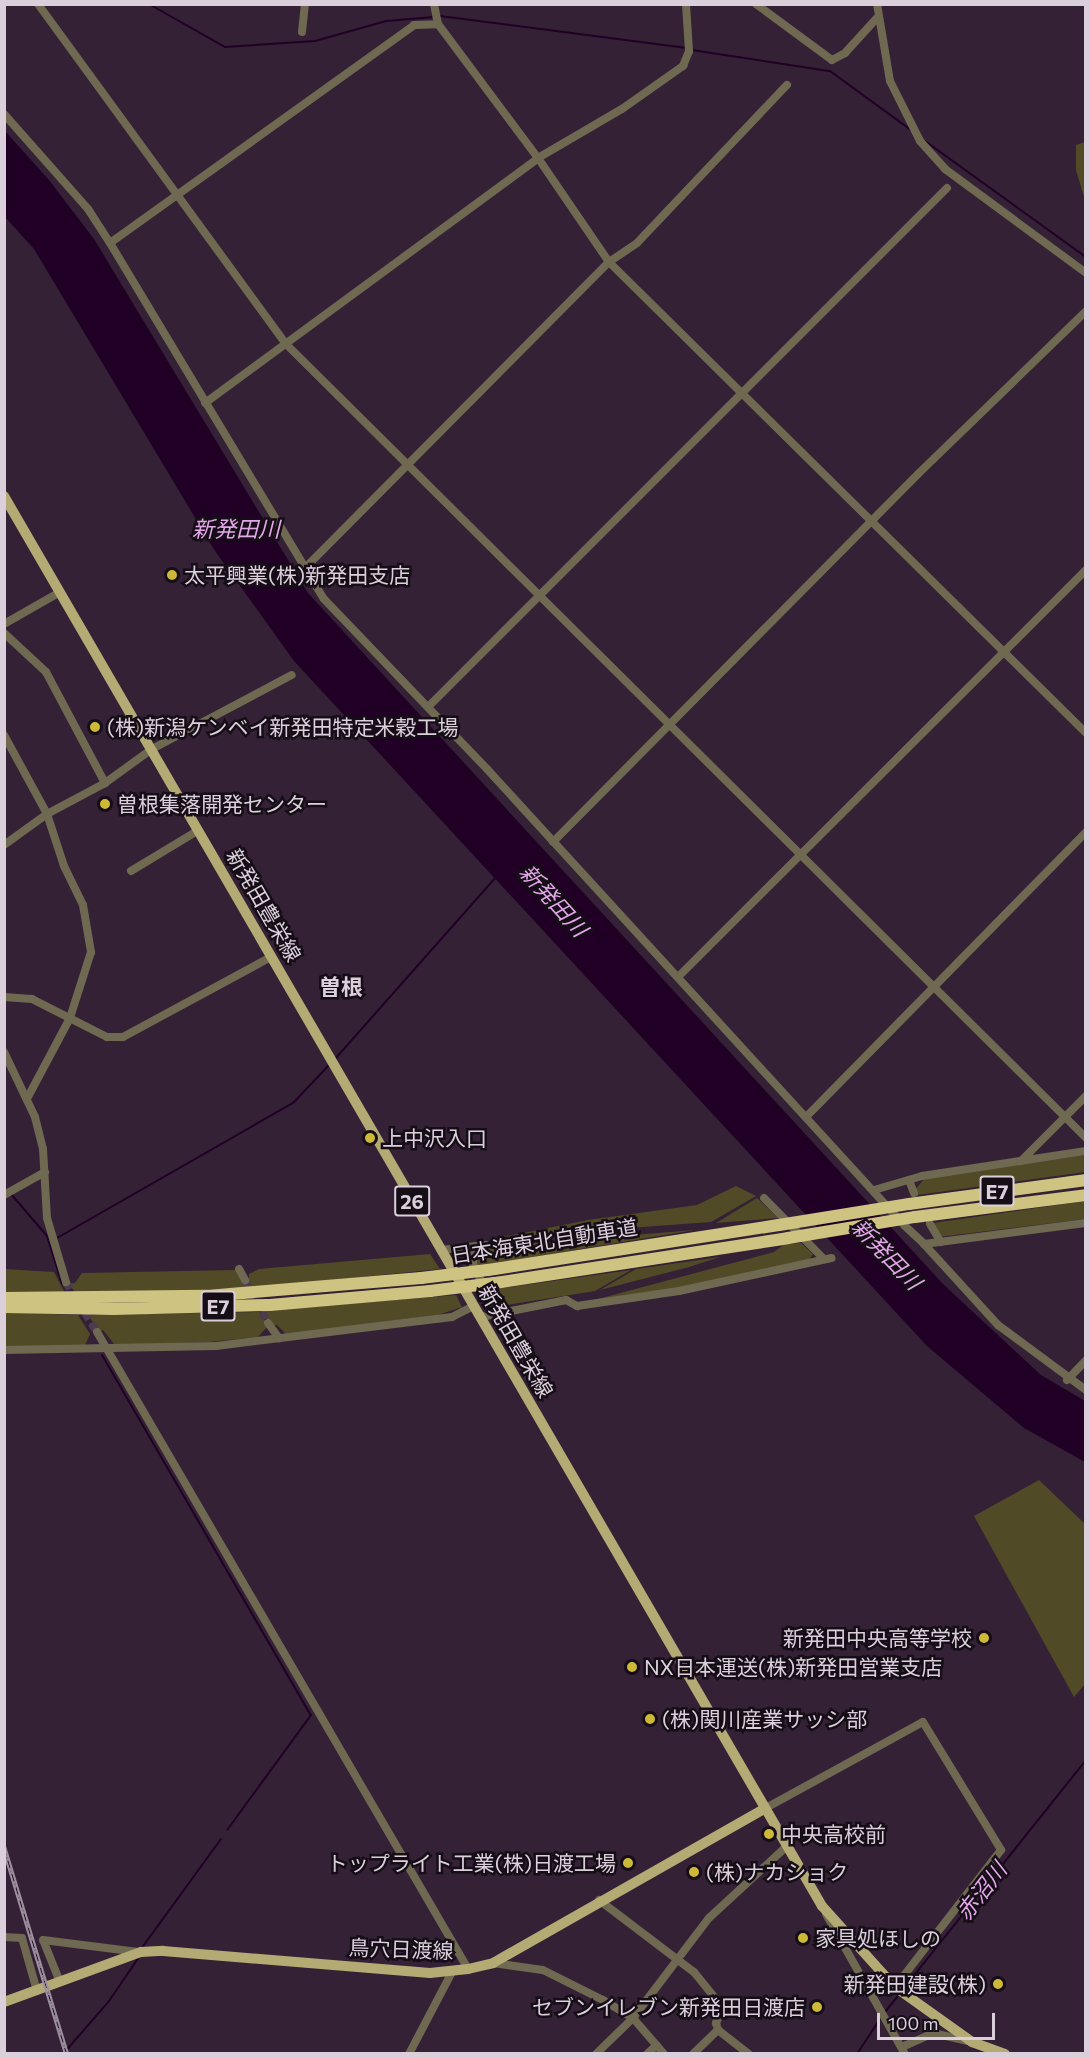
<!DOCTYPE html>
<html>
<head>
<meta charset="utf-8">
<style>
  body { margin:0 }
  #map { position:relative; width:1090px; height:2058px; overflow:hidden; background:#342136; font-family:Commissioner,"Noto Sans JP",sans-serif }
  div>[style] { position:absolute }
  [style*='--x'] { left:calc(var(--x)*1px); top:calc(var(--y)*1px); width:calc(var(--w)*1px); rotate:calc(var(--a)*1deg) }
  .green>* { inset:0; background:#514a26 }
  .water>* { inset:0; background:#210026 }
  .stream>* { height:2px; margin:-1px; padding:0 1px; transform-origin:1px; border-radius:1px; background:#210026 }
  .minor-tunnel>* { height:8px; margin-top:-4px; transform-origin:0; background:repeating-linear-gradient(90deg,#4d3b4f 0 8px,transparent 0 12px) }
  .minor>* { height:8px; margin:-4px; padding:0 4px; transform-origin:4px; border-radius:4px; background:#6e6950 }
  .major>* { height:10px; margin:-5px; padding:0 5px; transform-origin:5px; border-radius:5px; background:#b4aa74 }
  .highway>* { height:12px; margin:-6px; padding:0 6px; transform-origin:6px; border-radius:6px; background:#cfc382 }
  .rail>* { height:4.5px; margin-top:-2.25px; transform-origin:0; background:repeating-linear-gradient(90deg,#160e17 0 7px,#9e90a0 0 14px); box-sizing:border-box; border-block:2px solid #9e90a0 }
  .highway-bridge>* { height:12px; margin:-6px; padding:0 6px; transform-origin:6px; border-radius:6px; background:#cfc382 }
  .dots>* { width:16px; height:16px; translate:-50% -50%; box-sizing:border-box; border:3px solid #160e17; border-radius:50% }
  span { translate:-50% -50%; white-space:nowrap; text-align:center; line-height:1.15; -webkit-text-stroke:5px #160e17; paint-order:stroke }
  .shield-label span { padding:2px 4px; background:#160e17; border:2px solid; border-radius:4px; -webkit-text-stroke-width:0 }
  .shield-label { font-size:20px; color:#dbcfdc; font-weight:700 }
  .poi-label { font-size:21px; color:#dbcfdc }
  .left { translate:0 -50%; text-align:left }
  .right { translate:-100% -50%; text-align:right }
  .street-label { font-size:21px; color:#dbcfdc }
  .water-label { font-size:22px; color:#e4a6eb; font-style:italic }
  .neighbourhood-label { font-size:22px; color:#dbcfdc; font-weight:700 }
  .frame { position:absolute; inset:0; border:6px solid #dbcfdc; pointer-events:none }
  .scale { position:absolute; left:877px; top:2013px; width:118px; height:27px; box-sizing:border-box; border:3px solid #dbcfdc; border-top:0; padding-left:8px; font-size:18px; line-height:21px; white-space:nowrap; color:#dbcfdc; -webkit-text-stroke:4px #160e17; paint-order:stroke }
</style>
</head>
<body>
<div id="map">
  <div class="green">
    <div style="clip-path:polygon(1085px 142px,1086px 142px,1085px 200px,1076px 170px,1076px 145px)"></div>
    <div style="clip-path:polygon(1085px 1155px,1085px 1172px,917px 1195px,914px 1191px,925px 1178px)"></div>
    <div style="clip-path:polygon(736px 1186px,756px 1196px,711px 1222px,503px 1237px,588px 1220px,697px 1205px)"></div>
    <div style="clip-path:polygon(757px 1198px,778px 1218px,716px 1223px)"></div>
    <div style="clip-path:polygon(1085px 1201px,1085px 1219px,939px 1237px,933px 1223px)"></div>
    <div style="clip-path:polygon(695px 1230px,477px 1266px,476px 1256px,485px 1247px)"></div>
    <div style="clip-path:polygon(801px 1243px,813px 1254px,809px 1260px,715px 1282px,583px 1303px,774px 1252px,785px 1244px)"></div>
    <div style="clip-path:polygon(430px 1254px,440px 1269px,251px 1288px,245px 1277px,249px 1280px,249px 1274px,259px 1269px)"></div>
    <div style="clip-path:polygon(720px 1257px,689px 1267px,600px 1290px,636px 1269px)"></div>
    <div style="clip-path:polygon(5px 1269px,54px 1272px,66px 1295px,5px 1293px)"></div>
    <div style="clip-path:polygon(235px 1270px,247px 1289px,76px 1294px,69px 1283px,75px 1283px,82px 1273px)"></div>
    <div style="clip-path:polygon(631px 1270px,595px 1291px,506px 1305px,493px 1299px,488px 1290px)"></div>
    <div style="clip-path:polygon(456px 1295px,462px 1307px,438px 1315px,286px 1334px,277px 1325px,270px 1325px,262px 1311px)"></div>
    <div style="clip-path:polygon(4px 1312px,78px 1315px,90px 1334px,84px 1348px,5px 1347px)"></div>
    <div style="clip-path:polygon(260px 1312px,268px 1326px,258px 1337px,208px 1342px,115px 1345px,103px 1330px,99px 1332px,90px 1318px,91px 1315px)"></div>
    <div style="clip-path:polygon(1039px 1480px,1085px 1524px,1085px 1684px,1074px 1697px,974px 1516px)"></div>
  </div>
  <div class="water">
    <div style="clip-path:polygon(5px 131px,49px 180px,94px 239px,308px 593px,943px 1284px,1041px 1375px,1085px 1401px,1085px 1462px,1024px 1428px,927px 1346px,294px 661px,215px 551px,34px 249px,5px 217px)"></div>
  </div>
  <div class="stream">
    <div style="--x:149;--y:4;--w:87;--a:29.5"></div>
    <div style="--x:225;--y:47;--w:90;--a:-3.8"></div>
    <div style="--x:315;--y:41;--w:74;--a:-15.7"></div>
    <div style="--x:386;--y:21;--w:48;--a:-4.8"></div>
    <div style="--x:440;--y:16;--w:249;--a:7.4"></div>
    <div style="--x:692;--y:50;--w:140;--a:8.7"></div>
    <div style="--x:830;--y:71;--w:100;--a:36.1"></div>
    <div style="--x:925;--y:141;--w:198;--a:35.8"></div>
    <div style="--x:335;--y:1059;--w:243;--a:-48.5"></div>
    <div style="--x:11;--y:1194;--w:55;--a:49.4"></div>
    <div style="--x:47;--y:1236;--w:50;--a:72.6"></div>
    <div style="--x:57;--y:1238;--w:273;--a:-29.8"></div>
    <div style="--x:294;--y:1102;--w:51;--a:-46.6"></div>
    <div style="--x:102;--y:1355;--w:416;--a:59.9"></div>
    <div style="--x:311;--y:1715;--w:142;--a:126.1"></div>
    <div style="--x:141;--y:1949;--w:136;--a:-54"></div>
    <div style="--x:904;--y:1988;--w:292;--a:-51.4"></div>
    <div style="--x:885;--y:2012;--w:22;--a:-51"></div>
    <div style="--x:63;--y:2054;--w:70;--a:-49"></div>
    <div style="--x:109;--y:2001;--w:53;--a:-55.7"></div>
    <div style="--x:857;--y:2054;--w:45;--a:-56.7"></div>
  </div>
  <div class="minor-tunnel">
    <div style="--x:245;--y:1280;--w:49;--a:61.9"></div>
    <div style="--x:66;--y:1282;--w:59;--a:58.2"></div>
  </div>
  <div class="minor">
    <div style="--x:38;--y:4;--w:419;--a:53.9"></div>
    <div style="--x:285;--y:343;--w:1129;--a:44.78"></div>
    <div style="--x:434;--y:4;--w:20;--a:79"></div>
    <div style="--x:438;--y:24;--w:167;--a:53.3"></div>
    <div style="--x:538;--y:158;--w:126;--a:55.7"></div>
    <div style="--x:609;--y:262;--w:670;--a:44.64"></div>
    <div style="--x:756;--y:4;--w:94;--a:36.4"></div>
    <div style="--x:832;--y:60;--w:15;--a:-28"></div>
    <div style="--x:845;--y:53;--w:47;--a:-47.6"></div>
    <div style="--x:877;--y:4;--w:78;--a:80.4"></div>
    <div style="--x:890;--y:81;--w:67;--a:63.4"></div>
    <div style="--x:920;--y:141;--w:38;--a:48"></div>
    <div style="--x:945;--y:169;--w:175;--a:36.4"></div>
    <div style="--x:302;--y:32;--w:28;--a:-84"></div>
    <div style="--x:4;--y:114;--w:127;--a:48.5"></div>
    <div style="--x:88;--y:209;--w:40;--a:57.1"></div>
    <div style="--x:110;--y:243;--w:415;--a:59"></div>
    <div style="--x:324;--y:599;--w:236;--a:46.2"></div>
    <div style="--x:487;--y:769;--w:619;--a:47.55"></div>
    <div style="--x:905;--y:1226;--w:26;--a:43"></div>
    <div style="--x:924;--y:1244;--w:163;--a:-7.4"></div>
    <div style="--x:110;--y:243;--w:374;--a:-35.6"></div>
    <div style="--x:414;--y:25;--w:24;--a:-2"></div>
    <div style="--x:205;--y:403;--w:413;--a:-36.3"></div>
    <div style="--x:538;--y:158;--w:97;--a:-30.3"></div>
    <div style="--x:622;--y:109;--w:75;--a:-35.2"></div>
    <div style="--x:683;--y:66;--w:16;--a:-68"></div>
    <div style="--x:689;--y:51;--w:47;--a:-93.7"></div>
    <div style="--x:304;--y:569;--w:433;--a:-45.2"></div>
    <div style="--x:609;--y:262;--w:34;--a:-34"></div>
    <div style="--x:637;--y:243;--w:218;--a:-46.5"></div>
    <div style="--x:4;--y:624;--w:64;--a:-29.7"></div>
    <div style="--x:4;--y:633;--w:57;--a:42.9"></div>
    <div style="--x:46;--y:672;--w:126;--a:62"></div>
    <div style="--x:428;--y:707;--w:734;--a:-45"></div>
    <div style="--x:4;--y:735;--w:90;--a:61.4"></div>
    <div style="--x:47;--y:814;--w:55;--a:71.9"></div>
    <div style="--x:64;--y:866;--w:43;--a:64"></div>
    <div style="--x:83;--y:905;--w:48;--a:80.3"></div>
    <div style="--x:91;--y:952;--w:69;--a:107.7"></div>
    <div style="--x:70;--y:1018;--w:92;--a:118"></div>
    <div style="--x:553;--y:842;--w:518;--a:-45.23"></div>
    <div style="--x:918;--y:474;--w:234;--a:-44.1"></div>
    <div style="--x:4;--y:845;--w:53;--a:-35.8"></div>
    <div style="--x:47;--y:814;--w:66;--a:-28.1"></div>
    <div style="--x:105;--y:783;--w:58;--a:-35.9"></div>
    <div style="--x:152;--y:749;--w:158;--a:-27.9"></div>
    <div style="--x:131;--y:871;--w:79;--a:-31.1"></div>
    <div style="--x:678;--y:977;--w:576;--a:-44.93"></div>
    <div style="--x:4;--y:997;--w:28;--a:4"></div>
    <div style="--x:32;--y:999;--w:84;--a:26.9"></div>
    <div style="--x:107;--y:1037;--w:16;--a:0"></div>
    <div style="--x:123;--y:1037;--w:168;--a:-28.4"></div>
    <div style="--x:4;--y:1052;--w:72;--a:64.5"></div>
    <div style="--x:35;--y:1117;--w:33;--a:76"></div>
    <div style="--x:43;--y:1149;--w:69;--a:86.7"></div>
    <div style="--x:47;--y:1218;--w:67;--a:73.5"></div>
    <div style="--x:806;--y:1117;--w:400;--a:-45.5"></div>
    <div style="--x:1021;--y:1161;--w:92;--a:-45"></div>
    <div style="--x:909;--y:1180;--w:14;--a:69"></div>
    <div style="--x:874;--y:1190;--w:50;--a:-16.3"></div>
    <div style="--x:922;--y:1176;--w:166;--a:-8.7"></div>
    <div style="--x:4;--y:1195;--w:47;--a:-29.3"></div>
    <div style="--x:764;--y:1198;--w:83;--a:45.5"></div>
    <div style="--x:930;--y:1224;--w:21;--a:59"></div>
    <div style="--x:924;--y:1244;--w:110;--a:47.6"></div>
    <div style="--x:998;--y:1325;--w:109;--a:36.5"></div>
    <div style="--x:473;--y:1247;--w:17;--a:90"></div>
    <div style="--x:473;--y:1264;--w:52;--a:63.9"></div>
    <div style="--x:441;--y:1250;--w:45;--a:-6.3"></div>
    <div style="--x:239;--y:1269;--w:13;--a:61"></div>
    <div style="--x:481;--y:1317;--w:87;--a:-11.3"></div>
    <div style="--x:566;--y:1300;--w:13;--a:29"></div>
    <div style="--x:577;--y:1306;--w:103;--a:-8.4"></div>
    <div style="--x:679;--y:1291;--w:156;--a:-12.2"></div>
    <div style="--x:268;--y:1323;--w:19;--a:54"></div>
    <div style="--x:97;--y:1332;--w:737;--a:59.78"></div>
    <div style="--x:4;--y:1350;--w:212;--a:-1.1"></div>
    <div style="--x:216;--y:1346;--w:238;--a:-7"></div>
    <div style="--x:452;--y:1317;--w:25;--a:-27"></div>
    <div style="--x:1067;--y:1380;--w:28;--a:-46"></div>
    <div style="--x:764;--y:1809;--w:181;--a:-28.7"></div>
    <div style="--x:923;--y:1722;--w:150;--a:58.6"></div>
    <div style="--x:1001;--y:1850;--w:173;--a:127.7"></div>
    <div style="--x:599;--y:1900;--w:119;--a:37.2"></div>
    <div style="--x:694;--y:1972;--w:46;--a:51.1"></div>
    <div style="--x:723;--y:2008;--w:17;--a:115"></div>
    <div style="--x:716;--y:2023;--w:7;--a:74"></div>
    <div style="--x:826;--y:1914;--w:161;--a:60.6"></div>
    <div style="--x:4;--y:1937;--w:18;--a:3"></div>
    <div style="--x:22;--y:1938;--w:55;--a:74.2"></div>
    <div style="--x:493;--y:1963;--w:50;--a:8"></div>
    <div style="--x:543;--y:1970;--w:67;--a:26.6"></div>
    <div style="--x:603;--y:2000;--w:35;--a:31"></div>
    <div style="--x:633;--y:2018;--w:48;--a:49.3"></div>
    <div style="--x:60;--y:1982;--w:45;--a:-112"></div>
    <div style="--x:43;--y:1940;--w:96;--a:7.2"></div>
    <div style="--x:902;--y:2047;--w:34;--a:-24"></div>
    <div style="--x:933;--y:2033;--w:37;--a:13"></div>
    <div style="--x:409;--y:2054;--w:93;--a:-62.3"></div>
    <div style="--x:596;--y:2054;--w:52;--a:-44.2"></div>
    <div style="--x:633;--y:2018;--w:126;--a:-52.8"></div>
    <div style="--x:709;--y:1918;--w:105;--a:-42.7"></div>
    <div style="--x:647;--y:2054;--w:13;--a:-42"></div>
    <div style="--x:693;--y:2054;--w:35;--a:-44"></div>
    <div style="--x:718;--y:2030;--w:39;--a:38"></div>
  </div>
  <div class="major">
    <div style="--x:4;--y:496;--w:1630;--a:59.88"></div>
    <div style="--x:822;--y:1906;--w:109;--a:48"></div>
    <div style="--x:895;--y:1987;--w:95;--a:35.5"></div>
    <div style="--x:972;--y:2042;--w:35;--a:20"></div>
    <div style="--x:4;--y:2002;--w:146;--a:-20.1"></div>
    <div style="--x:141;--y:1952;--w:22;--a:-3"></div>
    <div style="--x:163;--y:1951;--w:268;--a:4.7"></div>
    <div style="--x:430;--y:1973;--w:38;--a:-6"></div>
    <div style="--x:468;--y:1969;--w:26;--a:-13"></div>
    <div style="--x:493;--y:1963;--w:312;--a:-29.6"></div>
  </div>
  <div class="highway">
    <div style="--x:909;--y:1204;--w:179;--a:-7.7"></div>
    <div style="--x:915;--y:1217;--w:172;--a:-7.3"></div>
    <div style="--x:488;--y:1270;--w:294;--a:-8.8"></div>
    <div style="--x:495;--y:1283;--w:296;--a:-8.7"></div>
    <div style="--x:4;--y:1298;--w:203;--a:-0.6"></div>
    <div style="--x:207;--y:1296;--w:215;--a:-4.8"></div>
    <div style="--x:4;--y:1307;--w:110;--a:1"></div>
    <div style="--x:114;--y:1309;--w:156;--a:-1.5"></div>
    <div style="--x:270;--y:1305;--w:161;--a:-5"></div>
  </div>
  <div class="rail">
    <div style="--x:4;--y:1847;--w:216;--a:73.1"></div>
  </div>
  <div class="highway-bridge">
    <div style="--x:779;--y:1225;--w:132;--a:-9.2"></div>
    <div style="--x:788;--y:1238;--w:129;--a:-9.4"></div>
    <div style="--x:421;--y:1278;--w:67;--a:-6.8"></div>
    <div style="--x:430;--y:1291;--w:65;--a:-7"></div>
  </div>
  <div class="dots">
    <div style="left:172px;top:575px;background:#ceb837"></div>
    <div style="left:95px;top:727px;background:#ceb837"></div>
    <div style="left:105px;top:804px;background:#ceb837"></div>
    <div style="left:370px;top:1138px;background:#ceb837"></div>
    <div style="left:984px;top:1638px;background:#ceb837"></div>
    <div style="left:632px;top:1667px;background:#ceb837"></div>
    <div style="left:650px;top:1719px;background:#ceb837"></div>
    <div style="left:769px;top:1834px;background:#ceb837"></div>
    <div style="left:628px;top:1863px;background:#ceb837"></div>
    <div style="left:694px;top:1872px;background:#ceb837"></div>
    <div style="left:803px;top:1938px;background:#ceb837"></div>
    <div style="left:998px;top:1984px;background:#ceb837"></div>
    <div style="left:817px;top:2007px;background:#ceb837"></div>
  </div>
  <div class="shield-label">
    <span style="left:997px;top:1191px">E7</span>
    <span style="left:412px;top:1201px">26</span>
    <span style="left:218px;top:1306px">E7</span>
  </div>
  <div class="poi-label">
    <span class="left" style="left:184px;top:575px">太平興業(株)新発田支店</span>
    <span class="left" style="left:107px;top:727px">(株)新潟ケンベイ新発田特定米穀工場</span>
    <span class="left" style="left:117px;top:804px">曽根集落開発センター</span>
    <span class="left" style="left:382px;top:1138px">上中沢入口</span>
    <span class="right" style="left:972px;top:1638px">新発田中央高等学校</span>
    <span class="left" style="left:644px;top:1667px">NX日本運送(株)新発田営業支店</span>
    <span class="left" style="left:662px;top:1719px">(株)関川産業サッシ部</span>
    <span class="left" style="left:781px;top:1834px">中央高校前</span>
    <span class="right" style="left:616px;top:1863px">トップライト工業(株)日渡工場</span>
    <span class="left" style="left:706px;top:1872px">(株)ナカショク</span>
    <span class="left" style="left:815px;top:1938px">家具処ほしの</span>
    <span class="right" style="left:986px;top:1984px">新発田建設(株)</span>
    <span class="right" style="left:805px;top:2007px">セブンイレブン新発田日渡店</span>
  </div>
  <div class="street-label">
    <span style="left:264px;top:905px;rotate:60deg">新発田豊栄線</span>
    <span style="left:544px;top:1241px;rotate:-9deg">日本海東北自動車道</span>
    <span style="left:516px;top:1341px;rotate:60deg">新発田豊栄線</span>
    <span style="left:401px;top:1949px;rotate:2deg">鳥穴日渡線</span>
  </div>
  <div class="water-label">
    <span style="left:236px;top:529px">新発田川</span>
    <span style="left:554px;top:900px;rotate:48deg">新発田川</span>
    <span style="left:887px;top:1254px;rotate:46deg">新発田川</span>
    <span style="left:981px;top:1891px;rotate:-52deg">赤沼川</span>
  </div>
  <div class="neighbourhood-label">
    <span style="left:341px;top:987px">曽根</span>
  </div>
  <div class="frame"></div>
  <div class="scale">100 m</div>
</div>
</body>
</html>
